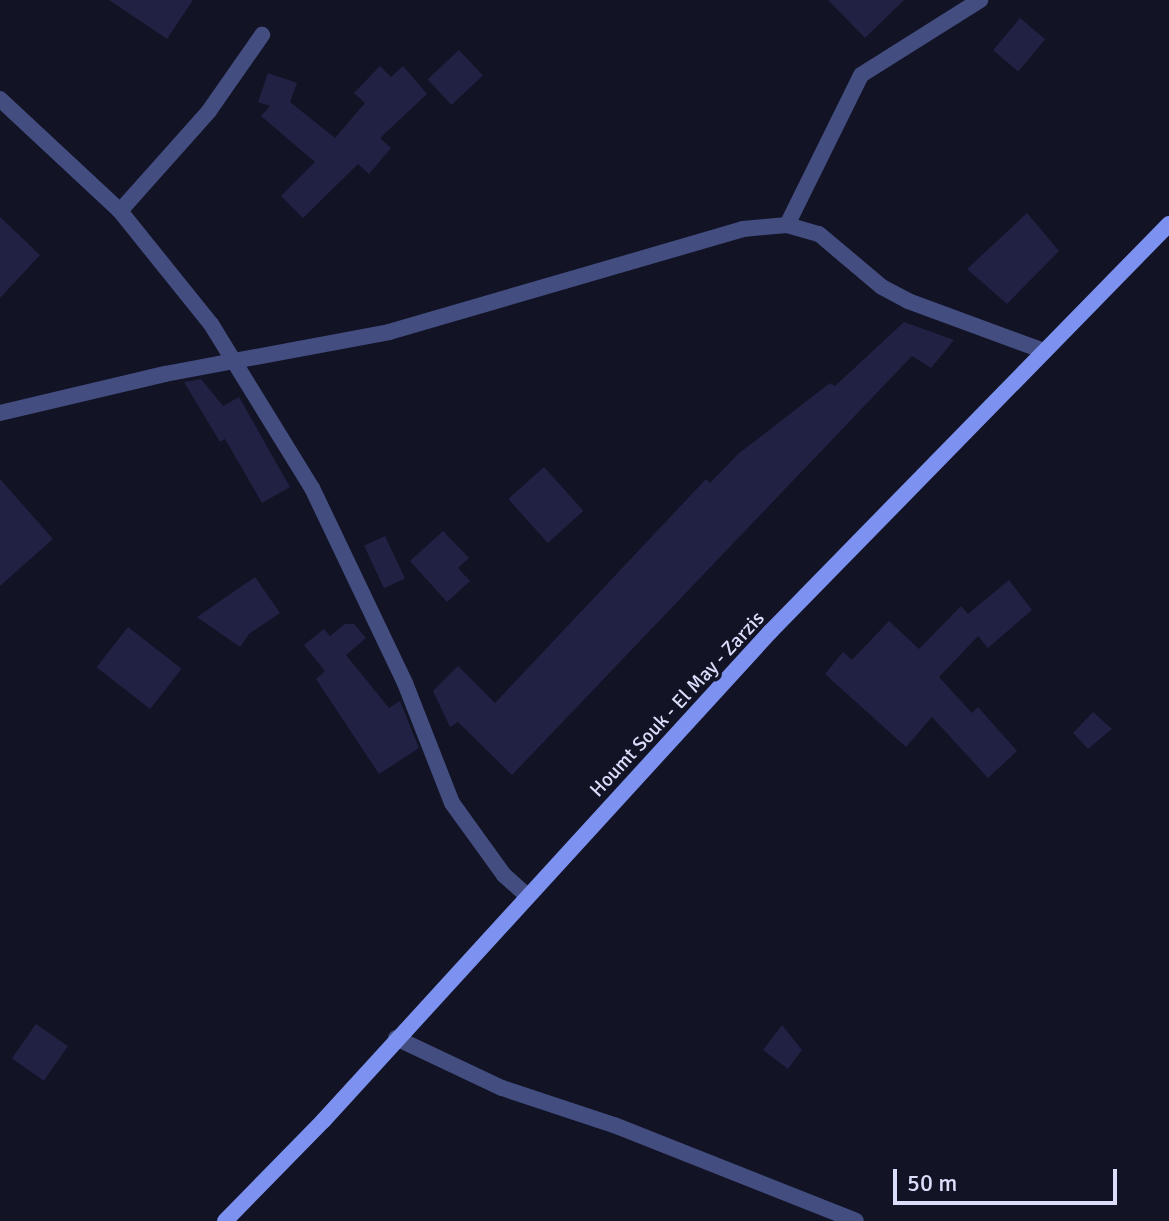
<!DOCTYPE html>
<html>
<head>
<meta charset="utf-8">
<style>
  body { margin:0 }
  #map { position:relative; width:1169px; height:1221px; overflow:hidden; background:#121325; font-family:Signika,sans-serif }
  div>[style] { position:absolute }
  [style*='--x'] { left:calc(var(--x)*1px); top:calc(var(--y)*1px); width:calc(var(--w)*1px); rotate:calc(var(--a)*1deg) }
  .building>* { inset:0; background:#212144; transform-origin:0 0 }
  .minor>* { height:16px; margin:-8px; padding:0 8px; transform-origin:8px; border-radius:8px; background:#434d7f }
  .secondary>* { height:16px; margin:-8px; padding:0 8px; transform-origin:8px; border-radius:8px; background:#7d92f0 }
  span { translate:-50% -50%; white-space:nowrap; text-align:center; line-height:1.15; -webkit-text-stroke:7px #121325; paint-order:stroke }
  .street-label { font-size:20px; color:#dbdefb }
  .scale { position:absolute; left:893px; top:1169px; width:224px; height:36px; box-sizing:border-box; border:4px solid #dbdefb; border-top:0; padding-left:10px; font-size:24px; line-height:28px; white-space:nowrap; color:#dbdefb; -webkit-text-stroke:6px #121325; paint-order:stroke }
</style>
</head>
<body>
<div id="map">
  <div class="building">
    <div style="clip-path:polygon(109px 0,193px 0,167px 39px)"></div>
    <div style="clip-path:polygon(828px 0,904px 0,865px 38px)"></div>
    <div style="left:1020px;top:18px;width:33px;height:42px;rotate:40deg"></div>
    <div style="left:459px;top:50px;width:35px;height:43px;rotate:47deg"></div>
    <div style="clip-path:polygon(380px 66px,391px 77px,403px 66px,427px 94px,380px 138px,391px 148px,369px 174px,358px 164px,303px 218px,281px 196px,315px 162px,261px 116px,270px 106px,258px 102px,268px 73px,297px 83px,290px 102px,335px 138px,365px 103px,354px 93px)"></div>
    <div style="clip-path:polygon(1027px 213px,1059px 251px,1007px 304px,967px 269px)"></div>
    <div style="clip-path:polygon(0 217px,40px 255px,0 298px)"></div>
    <div style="clip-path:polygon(904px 322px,954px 340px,931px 368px,912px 356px,512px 775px,458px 722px,450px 727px,433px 691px,458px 666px,495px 703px,706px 479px,710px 483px,738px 454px,830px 383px,835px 386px)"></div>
    <div style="clip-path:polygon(201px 379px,223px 406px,239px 397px,290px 487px,262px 503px,225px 439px,220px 442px,184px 382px)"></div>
    <div style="left:544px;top:467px;width:59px;height:48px;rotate:48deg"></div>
    <div style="clip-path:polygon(0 479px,53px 539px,0 586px)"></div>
    <div style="clip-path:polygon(443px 531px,469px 558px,458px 568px,470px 581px,447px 602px,410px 561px)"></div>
    <div style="left:385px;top:536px;width:47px;height:23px;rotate:65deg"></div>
    <div style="clip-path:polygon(255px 577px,280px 613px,249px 634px,240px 647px,197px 617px)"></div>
    <div style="clip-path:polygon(1009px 580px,1032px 610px,988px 648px,978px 636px,939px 677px,972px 713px,978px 707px,1017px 751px,988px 778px,932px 717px,906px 747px,825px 674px,843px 652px,852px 660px,889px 621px,919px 649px,961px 606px,968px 614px)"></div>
    <div style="clip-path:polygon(345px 624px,354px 624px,366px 638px,346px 655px,389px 708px,400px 701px,419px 748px,379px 774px,316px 679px,325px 671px,304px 645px,324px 629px,330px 636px)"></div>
    <div style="left:128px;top:627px;width:68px;height:51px;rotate:38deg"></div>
    <div style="clip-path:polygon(1093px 712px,1112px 729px,1088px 749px,1073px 733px)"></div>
    <div style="left:36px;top:1024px;width:39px;height:42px;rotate:35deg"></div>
    <div style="clip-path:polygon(782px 1025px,802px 1050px,788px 1069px,763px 1050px)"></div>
  </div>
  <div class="minor">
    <div style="--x:0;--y:99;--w:164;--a:43"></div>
    <div style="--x:120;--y:211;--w:145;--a:51.2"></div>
    <div style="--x:211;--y:324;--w:193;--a:58.4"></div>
    <div style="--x:312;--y:488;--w:216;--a:64.5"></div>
    <div style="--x:405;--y:683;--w:129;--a:68.6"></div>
    <div style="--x:452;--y:803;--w:89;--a:54.2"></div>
    <div style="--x:504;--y:875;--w:31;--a:42"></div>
    <div style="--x:120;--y:211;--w:134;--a:-48.3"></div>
    <div style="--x:209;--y:111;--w:93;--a:-55.1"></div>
    <div style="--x:787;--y:225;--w:167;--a:-63.7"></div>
    <div style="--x:861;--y:75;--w:141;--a:-32.2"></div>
    <div style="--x:0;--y:413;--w:170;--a:-13.3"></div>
    <div style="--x:165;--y:374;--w:228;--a:-10.6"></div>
    <div style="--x:389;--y:332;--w:369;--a:-16.2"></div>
    <div style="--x:743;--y:229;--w:44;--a:-5.2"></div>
    <div style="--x:787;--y:225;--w:33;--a:16"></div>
    <div style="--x:819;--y:234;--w:82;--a:40.1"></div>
    <div style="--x:882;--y:287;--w:30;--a:28"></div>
    <div style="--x:908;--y:301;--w:145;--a:20.2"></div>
    <div style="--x:396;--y:1038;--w:117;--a:25.3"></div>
    <div style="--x:502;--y:1088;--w:118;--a:18.3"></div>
    <div style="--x:614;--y:1125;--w:260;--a:21.6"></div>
  </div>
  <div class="secondary">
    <div style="--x:225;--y:1221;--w:140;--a:-45.6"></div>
    <div style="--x:323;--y:1121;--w:663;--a:-47.57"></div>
    <div style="--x:770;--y:632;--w:571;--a:-45.64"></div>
  </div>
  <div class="street-label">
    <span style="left:677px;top:704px;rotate:-47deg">Houmt Souk - El May - Zarzis</span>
  </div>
  <div class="scale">50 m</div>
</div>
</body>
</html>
